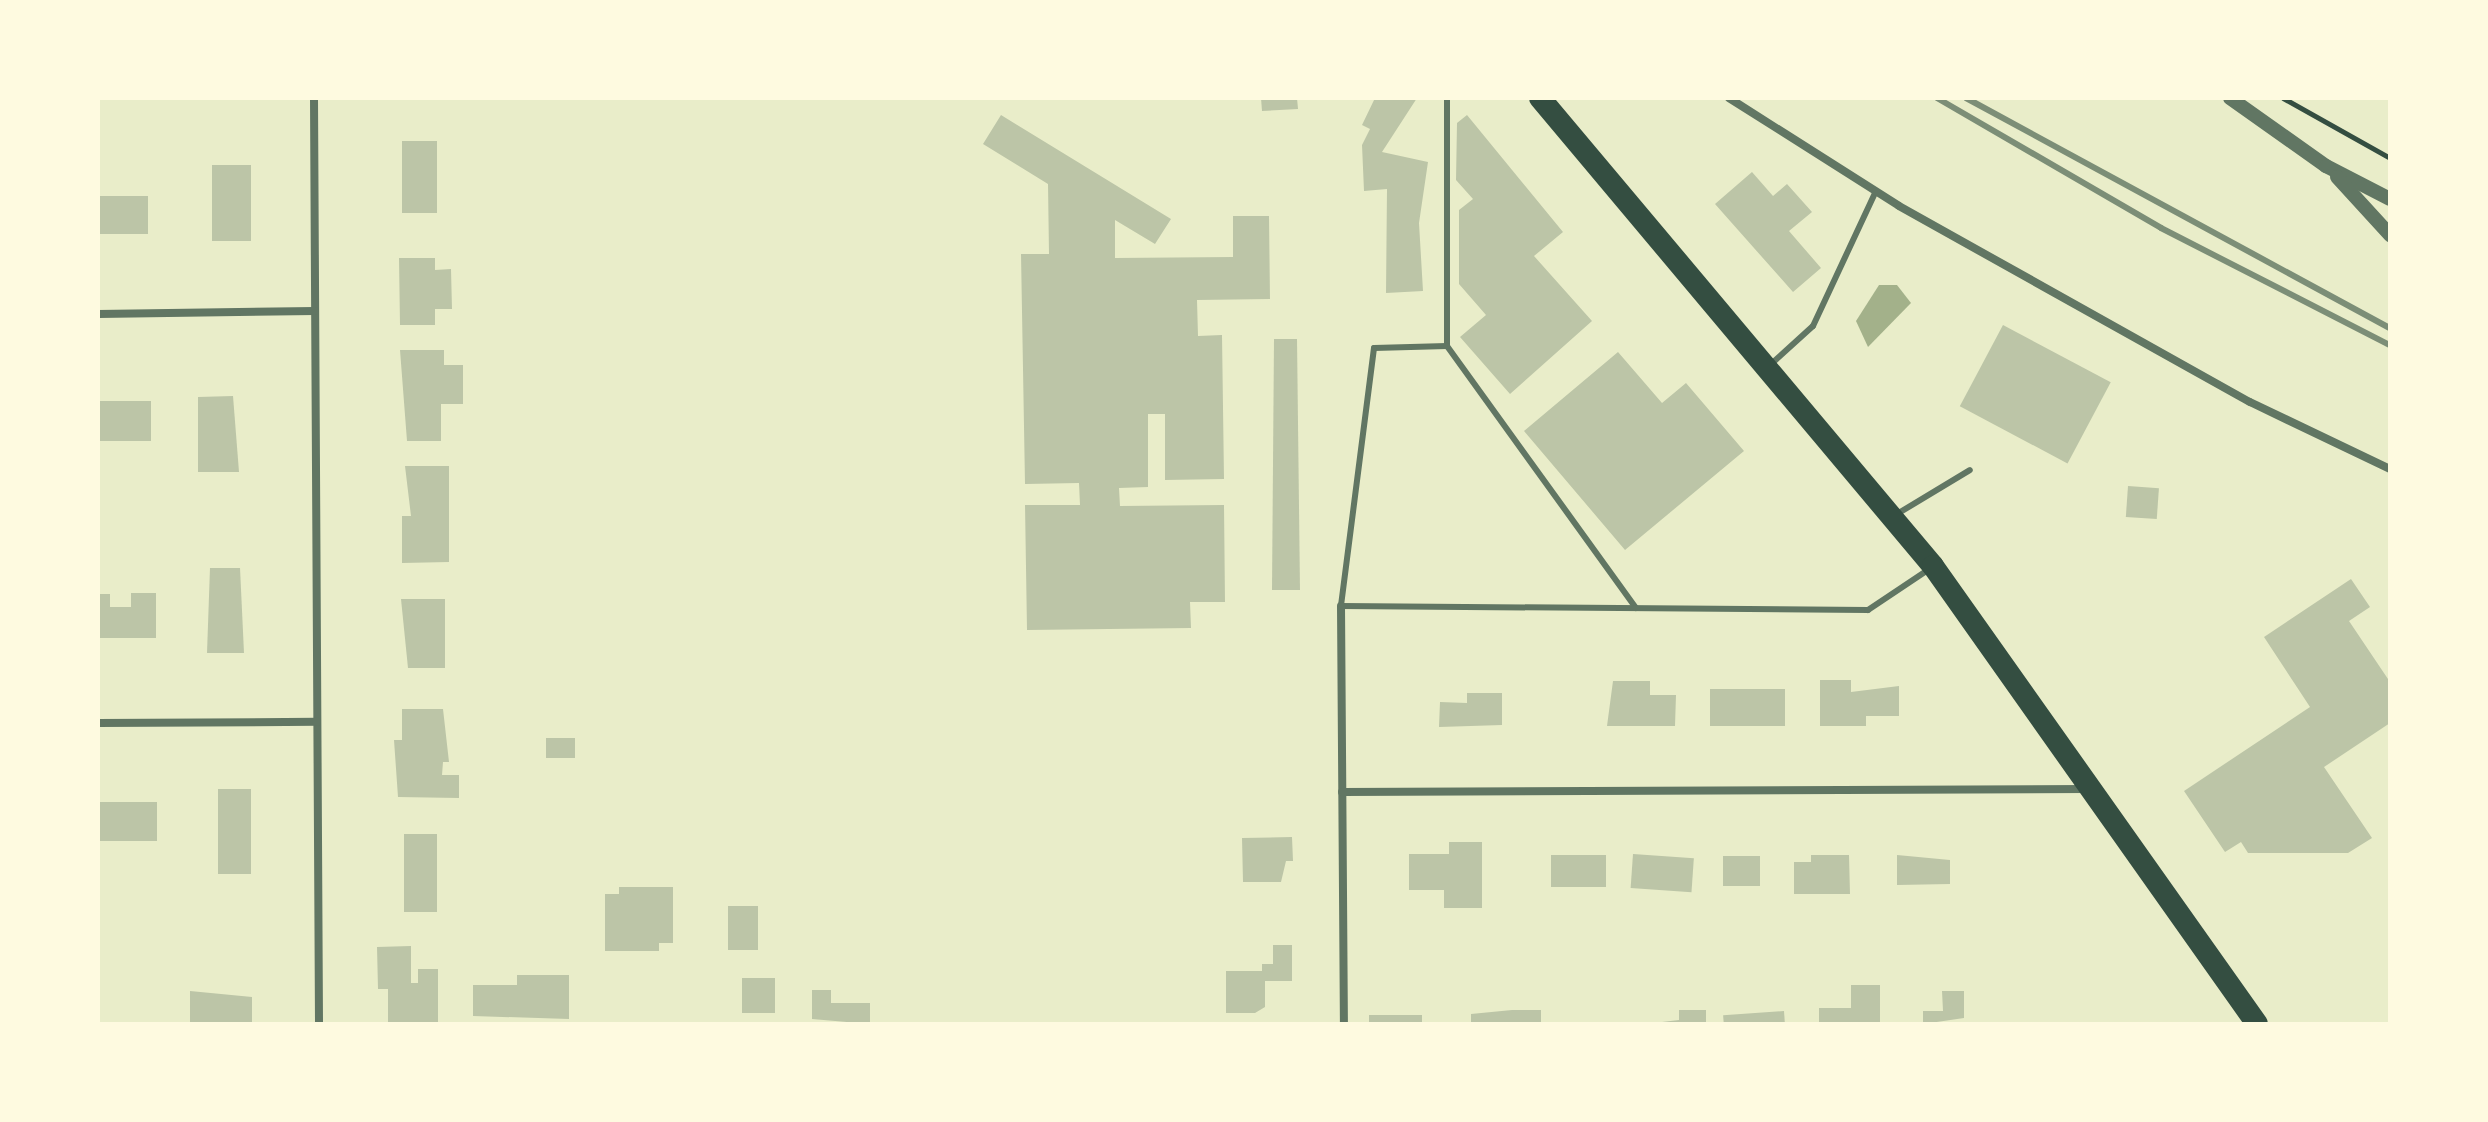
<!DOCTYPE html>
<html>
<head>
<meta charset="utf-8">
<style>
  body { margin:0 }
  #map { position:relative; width:2488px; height:1122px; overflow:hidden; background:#e9edc9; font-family:"Varela Round",sans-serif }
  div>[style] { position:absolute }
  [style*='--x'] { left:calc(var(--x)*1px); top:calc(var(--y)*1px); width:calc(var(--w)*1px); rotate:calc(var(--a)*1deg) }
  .water>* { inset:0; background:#a3b18a }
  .building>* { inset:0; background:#bcc5a7; transform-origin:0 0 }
  .path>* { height:5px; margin:-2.5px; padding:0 2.5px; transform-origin:2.5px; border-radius:2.5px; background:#344e41 }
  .service>* { height:6px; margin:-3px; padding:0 3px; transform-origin:3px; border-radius:3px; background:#617663 }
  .minor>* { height:8px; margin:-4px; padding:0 4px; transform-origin:4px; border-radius:4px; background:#617663 }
  .tertiary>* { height:14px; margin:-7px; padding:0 7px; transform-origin:7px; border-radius:7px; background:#617663 }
  .trunk>* { height:22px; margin:-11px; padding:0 11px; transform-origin:11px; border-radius:11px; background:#344e41 }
  .rail>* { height:6px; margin:-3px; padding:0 3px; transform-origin:3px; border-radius:3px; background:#7c8e77 }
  span { translate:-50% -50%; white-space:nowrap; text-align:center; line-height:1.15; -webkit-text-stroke:6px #fefae0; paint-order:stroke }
  .frame { position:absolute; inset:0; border:100px solid #fefae0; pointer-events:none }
</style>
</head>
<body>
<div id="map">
  <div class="water">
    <div style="clip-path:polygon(1879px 285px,1897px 285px,1911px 303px,1868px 347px,1856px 321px)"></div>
  </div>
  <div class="building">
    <div style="clip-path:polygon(1261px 98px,1297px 98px,1298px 109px,1262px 111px)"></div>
    <div style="clip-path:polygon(1375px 98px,1417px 98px,1382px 152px,1428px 162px,1419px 223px,1423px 291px,1386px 293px,1387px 189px,1364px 191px,1362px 145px,1370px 129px,1362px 125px)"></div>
    <div style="clip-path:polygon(1001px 115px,1171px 219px,1155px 244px,1115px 220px,1115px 258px,1233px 257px,1233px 216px,1269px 216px,1270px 299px,1197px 300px,1198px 336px,1222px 335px,1224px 479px,1165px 480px,1165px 414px,1148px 414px,1148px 487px,1119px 488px,1120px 506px,1224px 505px,1225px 602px,1190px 602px,1191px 628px,1027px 630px,1025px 505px,1080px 505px,1079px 483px,1025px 484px,1021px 254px,1049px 254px,1048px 184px,983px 144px)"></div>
    <div style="clip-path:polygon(1467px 115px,1563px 232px,1534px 256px,1592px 321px,1510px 394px,1460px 337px,1486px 315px,1459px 284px,1459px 210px,1473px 199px,1456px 180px,1457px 123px)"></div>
    <div style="left:402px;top:141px;width:35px;height:72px"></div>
    <div style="left:212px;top:165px;width:39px;height:76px"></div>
    <div style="clip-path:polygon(1752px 172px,1773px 196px,1787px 184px,1812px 212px,1789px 231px,1821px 268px,1793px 292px,1715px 204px)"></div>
    <div style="left:98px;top:196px;width:50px;height:38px"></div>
    <div style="clip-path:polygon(399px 258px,435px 258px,435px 270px,451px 269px,452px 309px,435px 309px,435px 325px,400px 325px)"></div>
    <div style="left:2003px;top:325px;width:122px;height:92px;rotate:28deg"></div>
    <div style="clip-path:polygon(1274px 339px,1297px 339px,1300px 590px,1272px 590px)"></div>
    <div style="clip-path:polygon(400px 350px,444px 350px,444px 365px,463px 365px,463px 404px,441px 404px,441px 441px,407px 441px)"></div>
    <div style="clip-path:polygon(1618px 352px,1662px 403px,1686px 383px,1744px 451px,1625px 550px,1524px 431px)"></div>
    <div style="clip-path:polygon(233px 396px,239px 472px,198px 472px,198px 397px)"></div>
    <div style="left:98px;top:401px;width:53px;height:40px"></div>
    <div style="clip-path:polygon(405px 466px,449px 466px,449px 562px,402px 563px,402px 516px,411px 516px)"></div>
    <div style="left:2128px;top:486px;width:31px;height:31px;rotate:4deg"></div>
    <div style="clip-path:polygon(210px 568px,240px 568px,244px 653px,207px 653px)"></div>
    <div style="clip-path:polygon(2351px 579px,2370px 607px,2349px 621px,2390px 682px,2390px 723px,2324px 767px,2372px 838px,2348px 853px,2248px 853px,2241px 842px,2225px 852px,2184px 791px,2310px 707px,2264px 637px)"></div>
    <div style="clip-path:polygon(131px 593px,156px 593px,156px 638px,98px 638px,98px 594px,110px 594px,110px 607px,131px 607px)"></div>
    <div style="clip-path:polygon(401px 599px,445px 599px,445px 668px,408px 668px)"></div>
    <div style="clip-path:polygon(1820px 680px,1851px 680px,1851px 692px,1899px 686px,1899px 716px,1866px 716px,1866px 726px,1820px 726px)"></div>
    <div style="clip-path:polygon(1613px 681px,1650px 681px,1650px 695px,1676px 695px,1675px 726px,1607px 726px)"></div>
    <div style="left:1785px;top:689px;width:37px;height:75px;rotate:90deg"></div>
    <div style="clip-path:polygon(1467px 693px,1502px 693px,1502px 725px,1439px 727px,1440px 702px,1467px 703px)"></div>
    <div style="clip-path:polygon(402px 709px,443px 709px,449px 762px,443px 762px,442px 775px,459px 775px,459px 798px,398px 797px,394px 740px,402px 740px)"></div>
    <div style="left:546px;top:738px;width:29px;height:20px"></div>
    <div style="left:218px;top:789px;width:33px;height:85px"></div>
    <div style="left:98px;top:802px;width:59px;height:39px"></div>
    <div style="left:404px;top:834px;width:33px;height:78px"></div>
    <div style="clip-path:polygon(1292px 837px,1293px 861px,1286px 861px,1281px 882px,1243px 882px,1242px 838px)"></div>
    <div style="clip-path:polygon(1449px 842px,1482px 842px,1482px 908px,1444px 908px,1444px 890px,1409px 890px,1409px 854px,1449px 854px)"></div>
    <div style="left:1633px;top:854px;width:61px;height:34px;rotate:4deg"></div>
    <div style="left:1551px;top:855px;width:55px;height:32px"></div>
    <div style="clip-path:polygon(1811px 855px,1849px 855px,1850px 894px,1794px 894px,1794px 862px,1811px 862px)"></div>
    <div style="clip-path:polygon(1897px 855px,1950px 860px,1950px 884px,1897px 885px)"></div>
    <div style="left:1723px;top:856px;width:37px;height:30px"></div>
    <div style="clip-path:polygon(619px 887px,673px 887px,673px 943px,659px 943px,659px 951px,605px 951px,605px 894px,619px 894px)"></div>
    <div style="left:728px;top:906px;width:30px;height:44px"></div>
    <div style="clip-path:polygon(1273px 945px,1292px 945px,1292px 981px,1265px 981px,1265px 1007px,1255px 1013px,1226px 1013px,1226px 971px,1262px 971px,1262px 964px,1273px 964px)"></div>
    <div style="clip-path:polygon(411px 946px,411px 983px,418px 983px,418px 969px,438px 969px,438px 1024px,388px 1024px,388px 989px,378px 989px,377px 947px)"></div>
    <div style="clip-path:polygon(517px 975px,569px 975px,569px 1019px,473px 1016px,473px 985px,517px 985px)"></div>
    <div style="left:742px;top:978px;width:33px;height:35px"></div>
    <div style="clip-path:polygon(1851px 985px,1880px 985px,1880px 1024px,1819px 1024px,1819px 1008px,1851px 1008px)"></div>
    <div style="clip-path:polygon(812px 990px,831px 990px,831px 1003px,870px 1003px,870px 1024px,812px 1019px)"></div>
    <div style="clip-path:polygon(190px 991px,252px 997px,252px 1024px,190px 1024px)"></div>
    <div style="clip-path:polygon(1942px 991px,1964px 991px,1964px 1018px,1923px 1024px,1923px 1011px,1943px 1011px)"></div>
    <div style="clip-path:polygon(1512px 1010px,1541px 1010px,1541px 1024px,1471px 1024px,1471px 1014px)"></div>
    <div style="clip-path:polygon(1679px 1010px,1706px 1010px,1706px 1024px,1645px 1024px,1679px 1020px)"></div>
    <div style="left:1784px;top:1011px;width:13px;height:61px;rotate:86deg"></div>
    <div style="left:1422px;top:1015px;width:9px;height:53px;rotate:90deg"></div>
  </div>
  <div class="path">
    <div style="--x:2283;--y:98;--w:123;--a:29.3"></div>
  </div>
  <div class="service">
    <div style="--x:1447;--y:98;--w:248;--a:90"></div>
    <div style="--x:1447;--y:346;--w:323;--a:54.2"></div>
    <div style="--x:1447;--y:346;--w:73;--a:178.4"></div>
    <div style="--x:1374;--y:348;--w:260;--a:97.3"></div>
    <div style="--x:1341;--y:606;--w:527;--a:0.43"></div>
    <div style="--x:1868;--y:610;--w:76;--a:-33.7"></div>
    <div style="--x:1770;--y:365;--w:58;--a:-42.2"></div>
    <div style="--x:1813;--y:326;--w:149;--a:-65"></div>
    <div style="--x:1897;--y:514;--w:85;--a:-31.1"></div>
  </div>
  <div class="minor">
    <div style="--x:314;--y:98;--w:926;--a:89.69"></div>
    <div style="--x:1729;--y:98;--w:201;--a:32.4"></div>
    <div style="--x:1899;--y:206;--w:402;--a:29.2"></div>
    <div style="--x:2250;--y:402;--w:155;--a:25.6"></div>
    <div style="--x:98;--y:314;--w:217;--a:-0.8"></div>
    <div style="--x:1341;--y:606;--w:418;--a:89.6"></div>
    <div style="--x:98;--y:723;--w:219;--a:-0.3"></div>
    <div style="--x:1342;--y:792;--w:746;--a:-0.23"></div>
  </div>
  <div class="tertiary">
    <div style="--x:2230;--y:98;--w:118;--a:35.3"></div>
    <div style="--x:2326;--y:166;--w:72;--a:27.3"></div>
    <div style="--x:2337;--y:177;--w:79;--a:47.6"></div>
  </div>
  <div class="trunk">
    <div style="--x:1540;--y:98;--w:611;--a:49.98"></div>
    <div style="--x:1933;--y:566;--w:561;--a:54.72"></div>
  </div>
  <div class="rail">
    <div style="--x:1937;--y:98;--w:259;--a:30.1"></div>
    <div style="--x:2161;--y:228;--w:257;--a:27.1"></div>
    <div style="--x:1966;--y:98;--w:482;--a:28.5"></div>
  </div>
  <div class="frame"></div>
</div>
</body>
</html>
